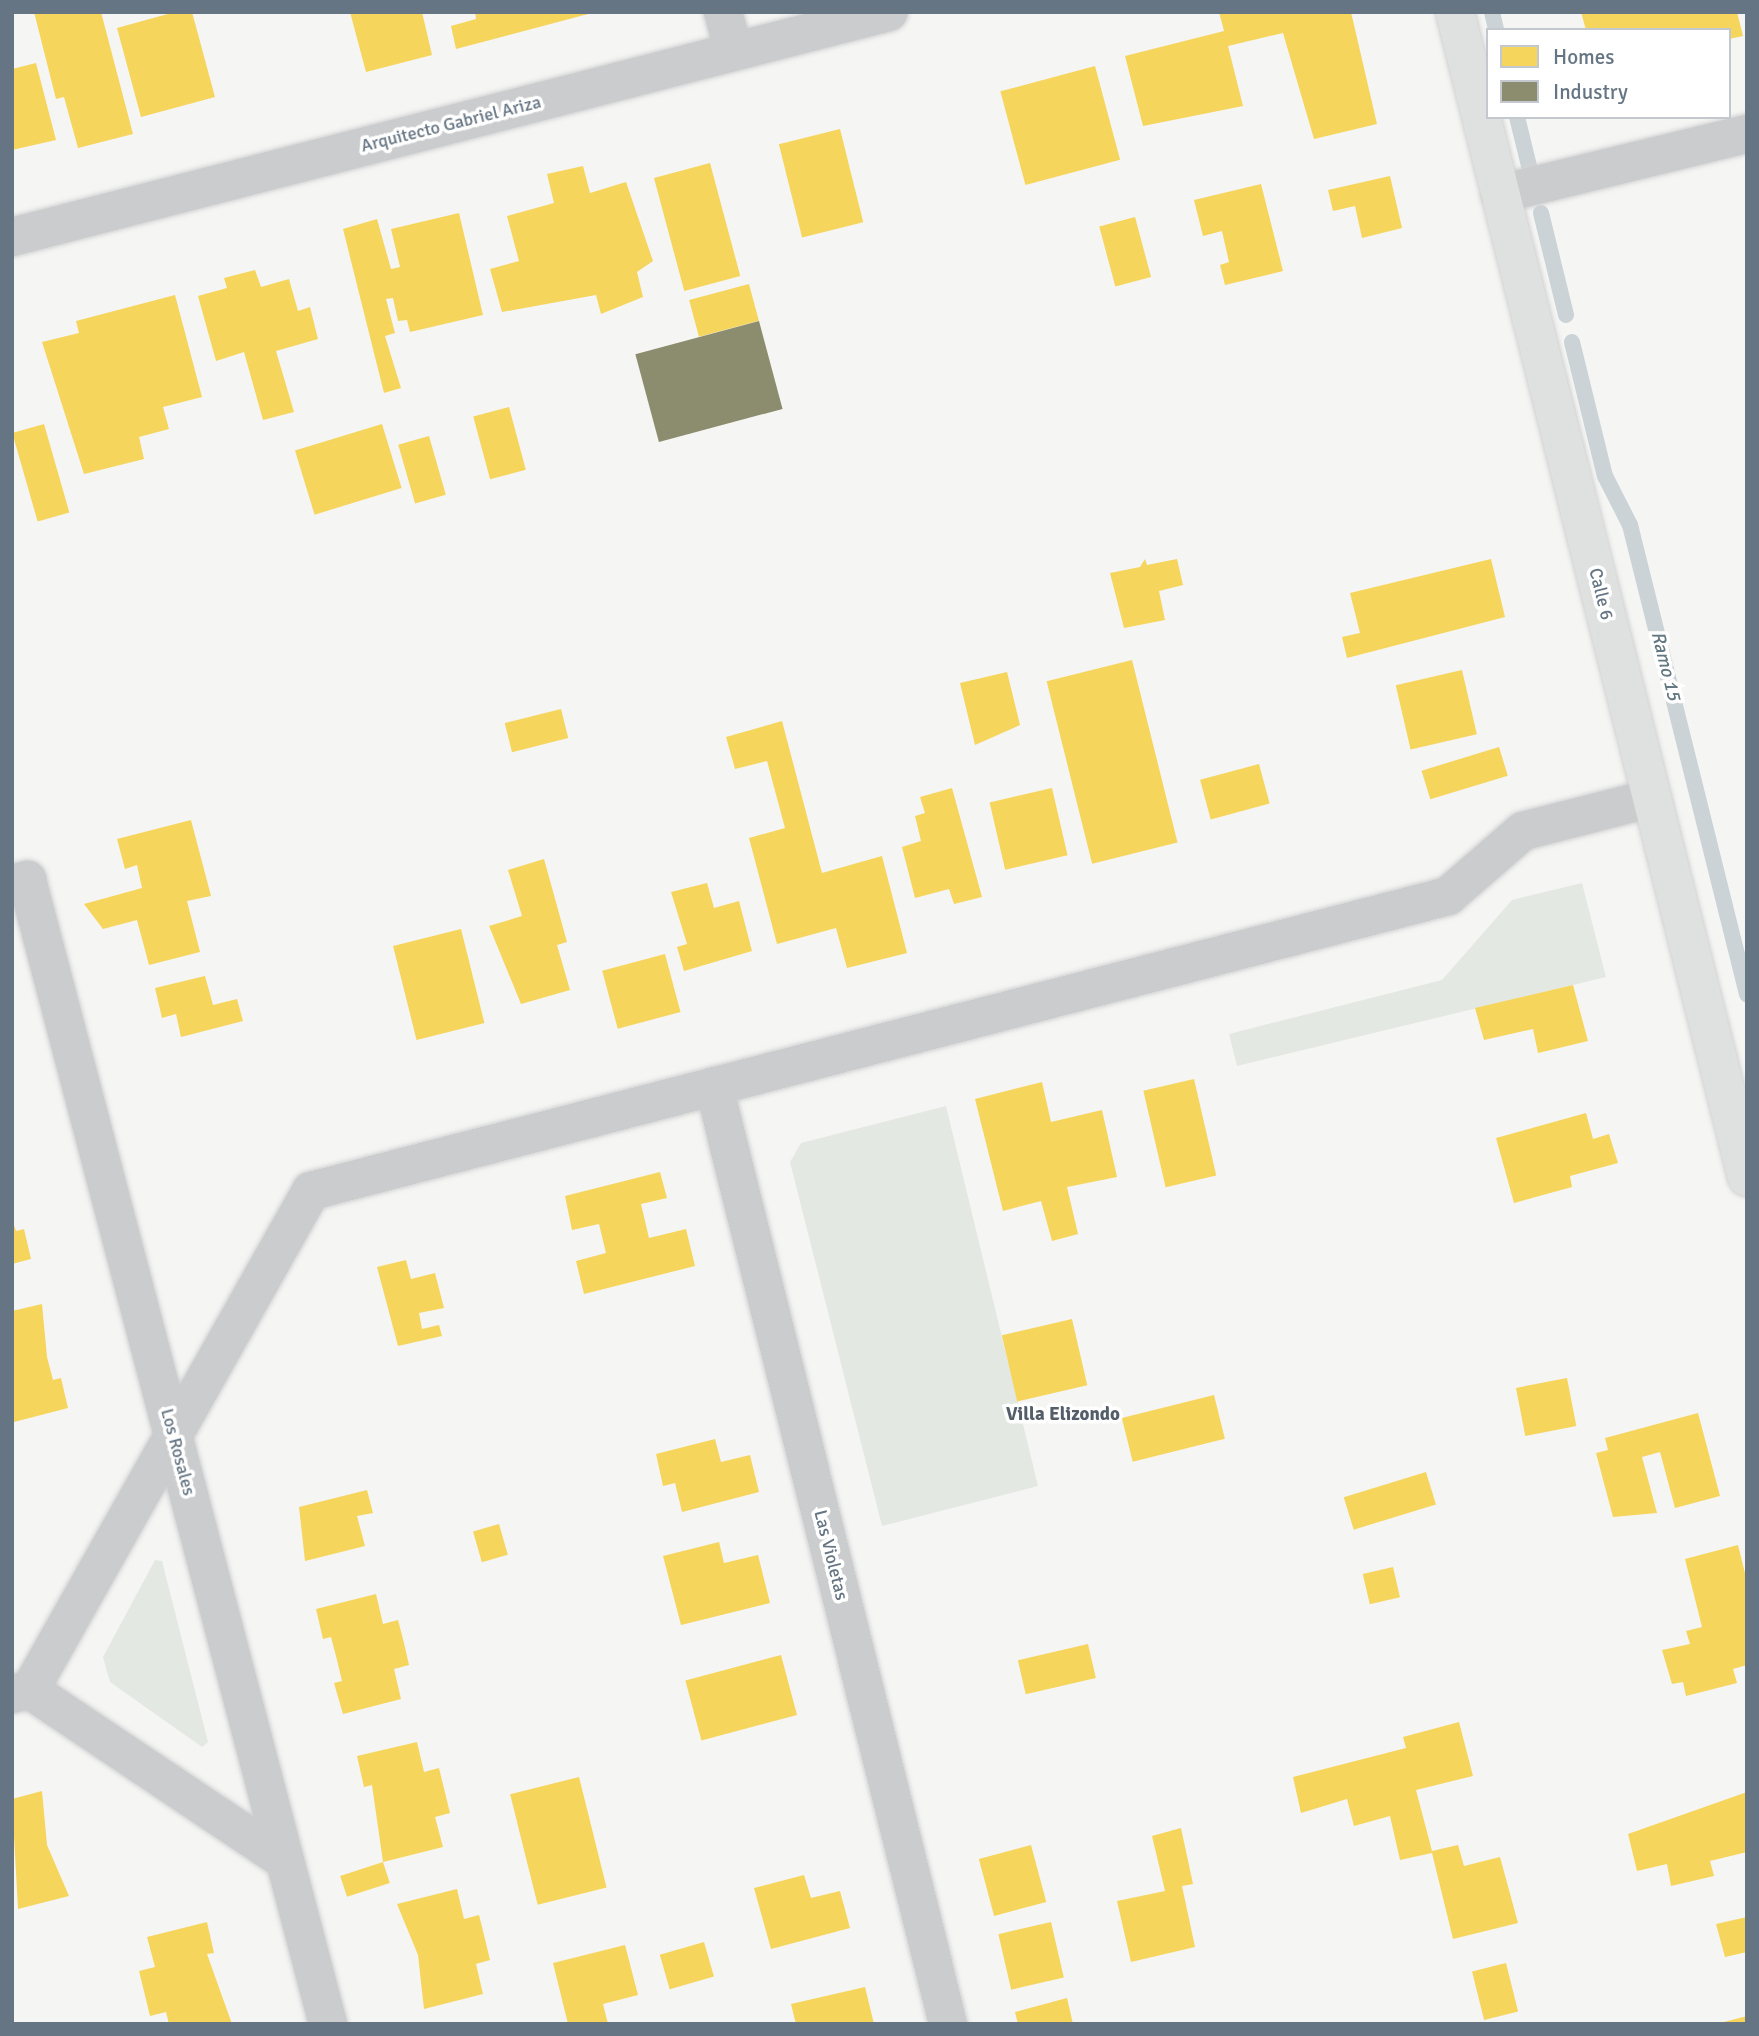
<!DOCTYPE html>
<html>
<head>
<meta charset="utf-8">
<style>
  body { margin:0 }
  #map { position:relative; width:1759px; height:2036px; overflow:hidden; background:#f5f5f4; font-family:Signika,sans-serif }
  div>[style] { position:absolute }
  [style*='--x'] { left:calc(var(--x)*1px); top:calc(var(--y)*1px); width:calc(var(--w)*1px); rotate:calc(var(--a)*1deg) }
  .green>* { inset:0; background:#e4e8e2 }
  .homes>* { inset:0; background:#f6d55c; transform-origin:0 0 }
  .industry>* { inset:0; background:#8c8c6e; transform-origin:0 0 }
  .stream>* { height:16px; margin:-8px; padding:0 8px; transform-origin:8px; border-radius:8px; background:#ccd3d6 }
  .roads { filter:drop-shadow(0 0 2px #d1d1d2) drop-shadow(0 0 2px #d1d1d2) }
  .street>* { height:38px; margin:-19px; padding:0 19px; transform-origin:19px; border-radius:19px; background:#cacccd }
  .secondary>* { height:38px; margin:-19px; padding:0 19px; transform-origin:19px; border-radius:19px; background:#dfe0e0 }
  span { translate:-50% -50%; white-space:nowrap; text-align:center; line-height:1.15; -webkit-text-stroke:7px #fff; paint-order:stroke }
  .street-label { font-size:18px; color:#667583 }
  .water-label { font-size:19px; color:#62777f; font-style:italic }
  .neighbourhood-label { font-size:19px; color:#545e68; font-weight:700 }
  .frame { position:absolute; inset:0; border:14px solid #667583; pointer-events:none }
  .legend { position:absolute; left:1486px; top:28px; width:245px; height:91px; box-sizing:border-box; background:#fff; border:2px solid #c2c8cd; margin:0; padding:9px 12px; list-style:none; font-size:21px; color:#667583 }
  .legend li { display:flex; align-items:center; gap:14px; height:35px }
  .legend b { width:35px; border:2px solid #c2c8cd }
</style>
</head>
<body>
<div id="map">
  <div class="green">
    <div style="clip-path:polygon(1582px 883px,1606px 977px,1237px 1066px,1229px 1034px,1442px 980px,1512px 900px)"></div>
    <div style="clip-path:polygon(946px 1106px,1038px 1486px,882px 1526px,790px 1162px,801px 1143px)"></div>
    <div style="clip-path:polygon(155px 1560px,162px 1561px,208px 1742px,202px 1747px,110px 1682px,103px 1657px)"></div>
  </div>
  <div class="homes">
    <div style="clip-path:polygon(34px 12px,101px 12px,133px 134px,78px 148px,64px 97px,56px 99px)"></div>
    <div style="clip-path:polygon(175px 12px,192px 12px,215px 97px,141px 117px,117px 28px)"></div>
    <div style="clip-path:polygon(350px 12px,422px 12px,432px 55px,366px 72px)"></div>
    <div style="clip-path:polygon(475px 12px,592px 12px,592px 13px,456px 49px,451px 26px,476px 19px)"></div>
    <div style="clip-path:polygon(1219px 12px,1351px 12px,1377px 124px,1314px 139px,1283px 33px,1228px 46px,1243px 106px,1143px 126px,1125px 56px,1224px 31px)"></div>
    <div style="clip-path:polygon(1581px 12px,1737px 12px,1743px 36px,1729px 39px,1729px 30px,1586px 30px)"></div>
    <div style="clip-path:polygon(36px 63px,56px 140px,12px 150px,12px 69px)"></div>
    <div style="left:1095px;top:66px;width:97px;height:98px;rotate:75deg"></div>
    <div style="left:840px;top:129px;width:96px;height:63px;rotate:76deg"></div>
    <div style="left:710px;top:163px;width:117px;height:58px;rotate:75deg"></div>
    <div style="clip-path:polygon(583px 166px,590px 193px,626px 182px,653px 261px,637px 272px,643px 297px,601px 314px,596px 295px,502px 312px,490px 269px,519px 261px,507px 216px,554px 203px,547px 174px)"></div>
    <div style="clip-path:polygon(1390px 176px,1402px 228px,1362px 238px,1355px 206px,1333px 211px,1328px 190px)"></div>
    <div style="clip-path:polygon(1261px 184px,1283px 271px,1225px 285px,1220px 265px,1229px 262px,1222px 231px,1203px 236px,1194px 200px)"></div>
    <div style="clip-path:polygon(459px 213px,483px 315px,410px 332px,407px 320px,398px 321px,393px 298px,386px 299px,395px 333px,385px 336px,401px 388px,384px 393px,343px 229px,377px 219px,391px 269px,400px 267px,391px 229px)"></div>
    <div style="left:1135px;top:217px;width:62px;height:37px;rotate:75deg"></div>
    <div style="clip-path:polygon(255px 270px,261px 287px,289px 279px,298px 311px,310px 307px,318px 339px,276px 351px,294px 412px,263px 420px,244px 352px,216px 361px,198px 296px,227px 288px,224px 278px)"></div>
    <div style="left:749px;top:284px;width:38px;height:62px;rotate:75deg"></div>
    <div style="clip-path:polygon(175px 295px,202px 397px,163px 407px,169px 429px,139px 437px,144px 459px,84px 474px,42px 342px,79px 333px,76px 321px)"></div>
    <div style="left:509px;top:407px;width:65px;height:37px;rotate:75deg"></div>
    <div style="left:44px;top:424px;width:92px;height:33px;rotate:74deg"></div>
    <div style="left:382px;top:424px;width:67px;height:91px;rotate:73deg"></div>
    <div style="left:429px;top:436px;width:61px;height:32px;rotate:74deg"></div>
    <div style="clip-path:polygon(1145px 559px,1147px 565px,1177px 559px,1183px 585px,1159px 591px,1165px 620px,1124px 628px,1110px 573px,1140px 567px)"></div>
    <div style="clip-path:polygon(1491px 559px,1505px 617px,1347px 658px,1342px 637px,1360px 633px,1350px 593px)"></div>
    <div style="left:1132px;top:660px;width:188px;height:88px;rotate:76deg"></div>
    <div style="left:1462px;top:670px;width:66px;height:68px;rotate:77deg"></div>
    <div style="clip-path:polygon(1007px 672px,1020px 725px,975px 745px,960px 683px)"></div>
    <div style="left:561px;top:709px;width:30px;height:58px;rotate:76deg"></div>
    <div style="clip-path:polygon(782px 721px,822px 873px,882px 856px,907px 953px,847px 968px,836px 928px,777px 944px,749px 838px,785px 828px,767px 761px,735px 769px,726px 737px)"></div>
    <div style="left:1499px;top:747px;width:30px;height:81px;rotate:73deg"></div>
    <div style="left:1259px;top:764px;width:41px;height:61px;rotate:75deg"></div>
    <div style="clip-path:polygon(952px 788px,982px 897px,954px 904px,949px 889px,915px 898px,902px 847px,921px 841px,915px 816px,925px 813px,920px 797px)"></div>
    <div style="left:1052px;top:788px;width:69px;height:64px;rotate:77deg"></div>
    <div style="clip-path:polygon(191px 820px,211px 896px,187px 901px,200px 952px,149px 965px,137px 920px,103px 929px,84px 904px,142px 888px,137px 865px,125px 869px,117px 839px)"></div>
    <div style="clip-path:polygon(544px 859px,567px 942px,557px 945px,570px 990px,521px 1004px,489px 926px,522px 916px,508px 870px)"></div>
    <div style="clip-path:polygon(707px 883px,714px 908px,739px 901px,752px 951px,684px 971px,677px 947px,687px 944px,671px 892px)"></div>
    <div style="left:461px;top:929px;width:97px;height:70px;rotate:76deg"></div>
    <div style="left:665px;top:954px;width:60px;height:65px;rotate:75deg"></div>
    <div style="clip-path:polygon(205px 976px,213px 1005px,237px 999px,243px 1021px,181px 1037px,176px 1014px,162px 1018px,155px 988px)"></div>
    <div style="clip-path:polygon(1573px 985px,1588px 1041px,1538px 1053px,1533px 1029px,1484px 1040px,1475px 1008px)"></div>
    <div style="left:1194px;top:1079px;width:99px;height:52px;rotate:77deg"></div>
    <div style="clip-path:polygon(1042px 1082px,1051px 1122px,1102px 1110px,1117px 1177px,1067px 1187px,1078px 1234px,1052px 1241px,1041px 1201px,1003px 1211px,975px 1099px)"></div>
    <div style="clip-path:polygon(1586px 1113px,1593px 1139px,1609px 1134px,1618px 1163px,1570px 1176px,1572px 1187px,1514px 1203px,1496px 1138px)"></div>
    <div style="clip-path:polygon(660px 1172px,667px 1198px,641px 1204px,649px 1238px,686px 1229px,695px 1266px,584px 1294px,576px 1261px,606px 1253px,599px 1224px,572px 1230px,565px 1196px)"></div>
    <div style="clip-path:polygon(12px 1219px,16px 1231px,24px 1229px,31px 1259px,12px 1264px)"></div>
    <div style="clip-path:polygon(406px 1260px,411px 1279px,435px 1273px,444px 1308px,419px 1313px,422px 1329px,439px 1325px,442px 1336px,398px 1346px,377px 1267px)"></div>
    <div style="clip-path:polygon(42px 1304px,47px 1357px,53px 1380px,61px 1378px,68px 1408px,14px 1422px,12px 1311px)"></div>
    <div style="left:1072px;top:1319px;width:68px;height:72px;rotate:77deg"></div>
    <div style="left:1567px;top:1378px;width:49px;height:52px;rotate:79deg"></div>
    <div style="left:1214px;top:1395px;width:45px;height:95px;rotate:76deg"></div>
    <div style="clip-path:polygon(1698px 1413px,1720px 1496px,1675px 1508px,1660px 1452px,1642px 1457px,1657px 1513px,1613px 1517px,1596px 1453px,1608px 1450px,1605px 1438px)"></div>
    <div style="clip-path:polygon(715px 1439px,721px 1462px,750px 1455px,759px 1492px,682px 1512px,675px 1483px,663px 1486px,656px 1454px)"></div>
    <div style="left:1426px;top:1472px;width:34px;height:86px;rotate:73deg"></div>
    <div style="clip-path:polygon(367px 1490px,373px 1513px,357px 1516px,365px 1546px,305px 1561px,299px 1507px)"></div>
    <div style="left:499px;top:1524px;width:32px;height:27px;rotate:74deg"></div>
    <div style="clip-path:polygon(719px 1542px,724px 1563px,758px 1555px,770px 1603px,681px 1625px,663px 1556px)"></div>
    <div style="clip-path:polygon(1738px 1545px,1747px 1581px,1747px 1665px,1733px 1669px,1737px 1683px,1686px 1696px,1683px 1682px,1672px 1684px,1662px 1650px,1690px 1644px,1686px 1631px,1702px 1627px,1685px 1559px)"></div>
    <div style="left:1393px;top:1567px;width:31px;height:31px;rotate:77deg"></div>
    <div style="clip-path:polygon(376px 1594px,383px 1624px,398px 1620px,404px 1643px,409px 1665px,394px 1669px,401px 1699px,343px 1714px,334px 1683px,342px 1681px,337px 1660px,331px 1637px,323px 1639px,316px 1609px)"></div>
    <div style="left:1088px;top:1644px;width:35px;height:72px;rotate:77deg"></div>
    <div style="left:781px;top:1655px;width:62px;height:99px;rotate:75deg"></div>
    <div style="clip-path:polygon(1459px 1722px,1473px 1776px,1416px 1790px,1432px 1851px,1458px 1845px,1464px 1866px,1500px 1857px,1518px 1923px,1453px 1939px,1432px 1853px,1400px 1860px,1390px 1816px,1354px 1826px,1347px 1799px,1301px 1813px,1293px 1777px,1406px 1748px,1403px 1737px)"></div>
    <div style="clip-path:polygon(417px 1742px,424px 1772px,439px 1768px,450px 1813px,435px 1817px,443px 1847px,383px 1862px,372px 1785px,364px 1787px,357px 1756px)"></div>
    <div style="left:579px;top:1777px;width:114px;height:71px;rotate:76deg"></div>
    <div style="clip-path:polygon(42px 1791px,47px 1845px,69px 1896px,18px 1909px,12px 1799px)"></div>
    <div style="clip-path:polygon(1747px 1792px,1747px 1852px,1710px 1861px,1714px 1876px,1671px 1886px,1667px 1864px,1637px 1871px,1628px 1834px)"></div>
    <div style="clip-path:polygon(1181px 1828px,1193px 1884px,1182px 1886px,1195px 1947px,1131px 1962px,1117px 1901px,1165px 1891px,1152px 1836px)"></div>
    <div style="left:1031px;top:1845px;width:59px;height:54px;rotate:75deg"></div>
    <div style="left:383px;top:1862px;width:22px;height:45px;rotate:72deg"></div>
    <div style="clip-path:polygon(804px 1875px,811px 1898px,840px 1891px,850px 1928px,771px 1949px,754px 1888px)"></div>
    <div style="clip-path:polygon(457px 1889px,464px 1919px,479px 1915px,485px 1939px,490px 1960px,476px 1964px,483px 1994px,424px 2009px,418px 1955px,397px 1904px)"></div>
    <div style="clip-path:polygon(1747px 1917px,1747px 1952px,1725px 1957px,1716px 1924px)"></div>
    <div style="clip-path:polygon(207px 1922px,214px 1953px,207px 1954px,232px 2024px,169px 2024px,166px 2012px,150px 2016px,139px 1971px,155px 1967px,147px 1937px)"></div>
    <div style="left:1051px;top:1922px;width:57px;height:54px;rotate:77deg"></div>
    <div style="left:704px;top:1942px;width:36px;height:46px;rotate:74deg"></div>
    <div style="clip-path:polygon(625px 1945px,638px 1995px,603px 2004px,608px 2024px,568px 2024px,553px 1963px)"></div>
    <div style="left:1506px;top:1963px;width:50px;height:35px;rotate:76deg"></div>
    <div style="clip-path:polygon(865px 1987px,874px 2024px,796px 2024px,791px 2004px)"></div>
    <div style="clip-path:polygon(1067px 1998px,1073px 2024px,1018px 2024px,1015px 2012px)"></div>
    <div style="clip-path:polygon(1747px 2016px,1747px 2024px,1720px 2024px,1720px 2023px)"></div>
  </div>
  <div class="industry">
    <div style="left:759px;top:321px;width:91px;height:128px;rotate:75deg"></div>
  </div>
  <div class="stream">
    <div style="--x:1492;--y:12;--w:18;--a:77"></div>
    <div style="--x:1517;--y:117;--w:59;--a:76.2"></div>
    <div style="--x:1541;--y:213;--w:105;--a:76.2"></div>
    <div style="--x:1572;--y:342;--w:138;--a:76.2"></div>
    <div style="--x:1605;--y:476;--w:55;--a:63"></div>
    <div style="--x:1630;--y:525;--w:484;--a:76"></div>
  </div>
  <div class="roads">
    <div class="street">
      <div style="--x:723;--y:12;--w:41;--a:74.6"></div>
      <div style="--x:1500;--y:194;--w:254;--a:-13.7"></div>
      <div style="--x:12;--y:237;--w:905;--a:-14.39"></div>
      <div style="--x:12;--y:884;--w:16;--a:-15"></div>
      <div style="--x:27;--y:880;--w:1183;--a:75.26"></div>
      <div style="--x:714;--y:1086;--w:967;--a:75.99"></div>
      <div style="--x:30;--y:1690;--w:306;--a:33.8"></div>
      <div style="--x:12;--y:1694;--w:18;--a:-13"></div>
      <div style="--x:30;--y:1690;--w:573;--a:-60.61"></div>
      <div style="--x:311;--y:1191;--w:1175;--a:-14.54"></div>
      <div style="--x:1448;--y:896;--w:99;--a:-40.9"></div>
      <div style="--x:1523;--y:831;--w:133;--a:-14.3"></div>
    </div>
    <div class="secondary">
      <div style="--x:1455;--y:12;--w:1201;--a:75.93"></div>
    </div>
  </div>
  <div class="street-label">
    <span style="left:451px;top:124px;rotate:-14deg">Arquitecto Gabriel Ariza</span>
    <span style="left:1601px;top:594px;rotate:76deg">Calle 6</span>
    <span style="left:178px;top:1452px;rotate:75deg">Los Rosales</span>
    <span style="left:831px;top:1555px;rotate:76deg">Las Violetas</span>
  </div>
  <div class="water-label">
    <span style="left:1665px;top:666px;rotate:76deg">Ramo 15</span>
  </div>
  <div class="neighbourhood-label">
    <span style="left:1063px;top:1415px">Villa Elizondo</span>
  </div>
  <div class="frame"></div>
  <ul class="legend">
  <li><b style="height:19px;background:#f6d55c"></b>Homes</li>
  <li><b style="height:19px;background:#8c8c6e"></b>Industry</li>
  </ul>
</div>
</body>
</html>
